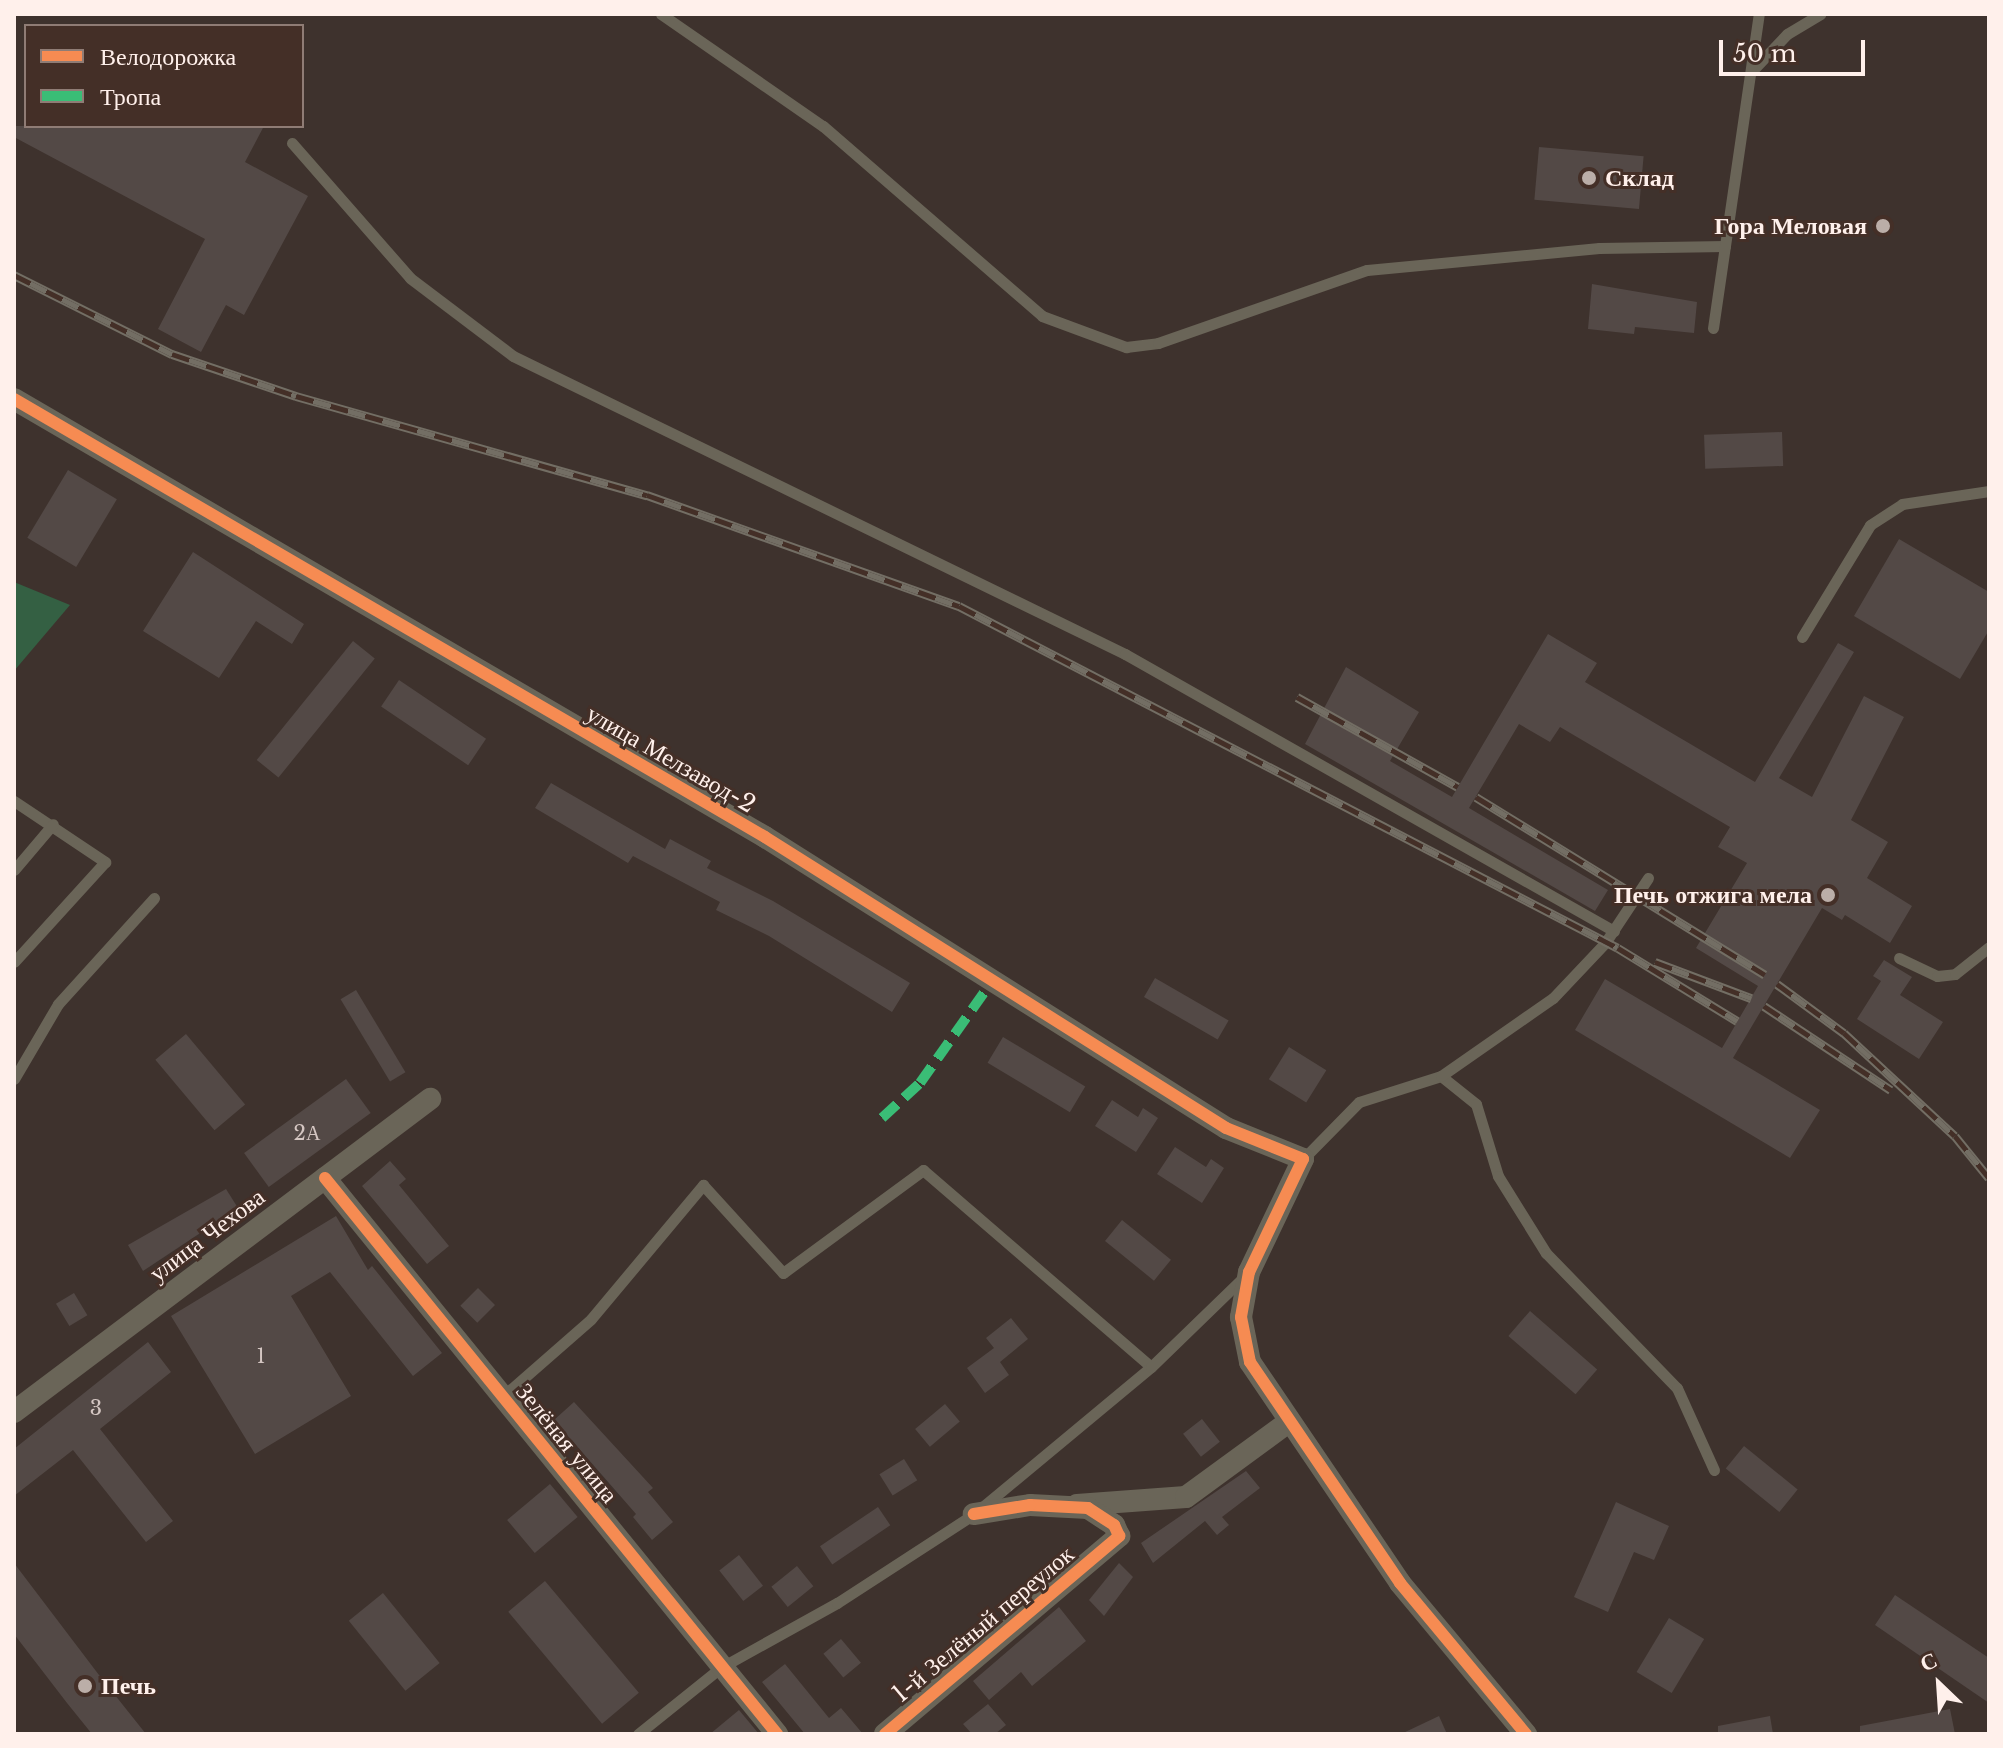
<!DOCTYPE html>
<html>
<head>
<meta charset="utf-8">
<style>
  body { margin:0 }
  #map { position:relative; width:2003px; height:1748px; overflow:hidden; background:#3e322d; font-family:"Libre Baskerville",serif }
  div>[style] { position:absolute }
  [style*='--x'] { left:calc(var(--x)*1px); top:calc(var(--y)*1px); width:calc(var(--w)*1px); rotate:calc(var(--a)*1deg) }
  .green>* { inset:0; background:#346043 }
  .building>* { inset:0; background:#534946; transform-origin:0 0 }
  .service>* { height:11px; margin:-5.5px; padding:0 5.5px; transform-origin:5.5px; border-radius:5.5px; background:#6a6558 }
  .minor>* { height:22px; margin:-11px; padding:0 11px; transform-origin:11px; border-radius:11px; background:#6a6558 }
  .rail>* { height:9px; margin-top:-4.5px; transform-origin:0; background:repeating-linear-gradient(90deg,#442f27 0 18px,#736e64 0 36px); box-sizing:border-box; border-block:2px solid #736e64 }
  .quiet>* { height:10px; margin-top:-5px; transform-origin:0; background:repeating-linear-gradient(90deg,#3abd76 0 20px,transparent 0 30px) }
  .cycleway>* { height:12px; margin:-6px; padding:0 6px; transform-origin:6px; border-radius:6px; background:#f68b52 }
  .dots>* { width:22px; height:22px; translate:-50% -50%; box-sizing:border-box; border:4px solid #442f27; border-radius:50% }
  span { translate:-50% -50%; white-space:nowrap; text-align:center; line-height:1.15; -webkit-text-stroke:6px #442f27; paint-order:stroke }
  .number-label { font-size:20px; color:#d4c6c2 }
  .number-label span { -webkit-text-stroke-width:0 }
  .poi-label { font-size:24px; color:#fff0eb; font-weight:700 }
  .left { translate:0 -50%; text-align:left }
  .right { translate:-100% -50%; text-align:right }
  .street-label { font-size:24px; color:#fff0eb }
  .frame { position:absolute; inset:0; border:16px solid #fff0eb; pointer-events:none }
  .legend { position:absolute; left:24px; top:24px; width:280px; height:104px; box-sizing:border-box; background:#442f27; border:2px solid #8f7c75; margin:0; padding:10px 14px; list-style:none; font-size:24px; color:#fff0eb }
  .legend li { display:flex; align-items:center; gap:16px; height:40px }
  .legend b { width:40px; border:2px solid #8f7c75 }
  .north { position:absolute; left:1899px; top:1644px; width:80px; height:80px; -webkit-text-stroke:6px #442f27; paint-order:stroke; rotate:335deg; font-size:22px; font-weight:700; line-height:32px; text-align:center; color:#fff0eb }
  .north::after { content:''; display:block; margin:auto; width:28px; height:36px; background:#fff0eb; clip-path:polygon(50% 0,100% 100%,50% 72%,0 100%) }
  .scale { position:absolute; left:1719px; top:40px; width:146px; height:36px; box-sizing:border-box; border:4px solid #fff0eb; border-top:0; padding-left:10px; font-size:24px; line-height:28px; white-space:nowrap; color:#fff0eb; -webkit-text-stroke:6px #442f27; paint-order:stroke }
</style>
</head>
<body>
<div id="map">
  <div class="green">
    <div style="clip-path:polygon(14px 582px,70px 605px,14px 671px)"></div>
  </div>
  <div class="building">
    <div style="clip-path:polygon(14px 126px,264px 126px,245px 162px,308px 196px,244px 315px,226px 305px,201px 352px,158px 329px,205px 239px,14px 137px)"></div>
    <div style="left:1539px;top:147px;width:105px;height:53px;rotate:5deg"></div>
    <div style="clip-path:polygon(1592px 284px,1697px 302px,1694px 333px,1635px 327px,1634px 334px,1588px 329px)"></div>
    <div style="left:1782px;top:432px;width:34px;height:78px;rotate:88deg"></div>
    <div style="left:68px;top:470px;width:57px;height:79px;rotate:31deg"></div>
    <div style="clip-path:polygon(1899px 539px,1989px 592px,1989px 630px,1960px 679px,1854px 616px)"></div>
    <div style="clip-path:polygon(193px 552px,304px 624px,292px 644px,256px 621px,219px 678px,143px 631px)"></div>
    <div style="clip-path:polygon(1548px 634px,1597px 663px,1585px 682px,1755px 782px,1838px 643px,1854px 652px,1779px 778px,1812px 797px,1864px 696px,1904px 717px,1851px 820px,1888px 842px,1867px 878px,1912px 906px,1890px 943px,1845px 915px,1842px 920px,1822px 908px,1733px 1058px,1820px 1110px,1790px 1158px,1575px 1030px,1605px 979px,1722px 1048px,1758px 986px,1696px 948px,1747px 863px,1718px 847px,1730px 827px,1560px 727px,1550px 742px,1519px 724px,1469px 808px,1608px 890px,1595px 911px,1305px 744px,1346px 667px,1419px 712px,1390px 761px,1452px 797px)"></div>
    <div style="left:353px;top:641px;width:28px;height:153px;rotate:39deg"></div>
    <div style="left:399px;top:680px;width:105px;height:32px;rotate:34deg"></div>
    <div style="clip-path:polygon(551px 783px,665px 849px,670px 839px,711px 861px,707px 868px,773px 901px,910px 983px,892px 1012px,769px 936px,716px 910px,720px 902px,633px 856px,628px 863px,535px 808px)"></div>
    <div style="clip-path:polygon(1884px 960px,1912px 977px,1900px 995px,1943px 1022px,1919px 1059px,1857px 1019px,1881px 981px,1873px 976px)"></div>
    <div style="left:1155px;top:978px;width:85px;height:22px;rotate:30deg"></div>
    <div style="left:356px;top:990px;width:96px;height:18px;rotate:59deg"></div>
    <div style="left:186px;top:1034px;width:92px;height:40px;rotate:50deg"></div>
    <div style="left:1003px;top:1037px;width:96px;height:30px;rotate:31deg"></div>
    <div style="left:1289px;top:1047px;width:44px;height:38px;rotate:32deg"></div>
    <div style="left:346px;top:1079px;width:42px;height:126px;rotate:54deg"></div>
    <div style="clip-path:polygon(1112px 1100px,1138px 1117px,1143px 1108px,1158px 1118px,1136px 1152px,1095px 1126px)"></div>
    <div style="clip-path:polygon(1175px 1147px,1206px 1167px,1211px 1159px,1224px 1168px,1202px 1203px,1157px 1174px)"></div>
    <div style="clip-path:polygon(390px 1161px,406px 1179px,399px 1185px,449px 1246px,427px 1264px,362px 1186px)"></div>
    <div style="clip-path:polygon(226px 1189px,238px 1208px,143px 1271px,128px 1245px)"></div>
    <div style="clip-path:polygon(336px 1216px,368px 1270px,372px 1266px,442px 1353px,413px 1376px,330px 1272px,291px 1296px,351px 1396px,255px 1454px,171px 1316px)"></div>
    <div style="left:1122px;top:1220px;width:63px;height:27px;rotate:39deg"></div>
    <div style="left:478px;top:1288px;width:24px;height:25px;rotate:45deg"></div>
    <div style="left:74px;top:1293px;width:26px;height:21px;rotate:59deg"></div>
    <div style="left:1530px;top:1311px;width:89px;height:33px;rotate:41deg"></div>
    <div style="clip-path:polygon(1011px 1318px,1028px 1339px,1000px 1362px,1009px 1375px,985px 1393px,967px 1368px,994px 1348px,986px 1338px)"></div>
    <div style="clip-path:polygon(148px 1342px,171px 1372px,100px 1429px,173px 1521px,146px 1542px,73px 1450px,14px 1496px,14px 1449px)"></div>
    <div style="clip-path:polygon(574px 1402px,653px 1488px,648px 1492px,673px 1522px,652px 1540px,633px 1517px,636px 1514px,554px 1420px)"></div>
    <div style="left:945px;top:1404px;width:23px;height:39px;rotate:50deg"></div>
    <div style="left:1202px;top:1419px;width:29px;height:24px;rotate:52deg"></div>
    <div style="left:1744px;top:1446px;width:69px;height:29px;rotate:39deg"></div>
    <div style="left:904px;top:1459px;width:25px;height:29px;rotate:58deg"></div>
    <div style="clip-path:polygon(1246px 1471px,1260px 1488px,1222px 1517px,1229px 1525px,1217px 1535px,1205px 1521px,1153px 1563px,1141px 1543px)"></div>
    <div style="left:550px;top:1484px;width:43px;height:56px;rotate:50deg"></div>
    <div style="clip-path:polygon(1616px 1502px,1669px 1526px,1654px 1560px,1634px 1552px,1608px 1612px,1574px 1597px)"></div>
    <div style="left:878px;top:1507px;width:22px;height:70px;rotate:56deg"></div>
    <div style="left:739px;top:1555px;width:39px;height:25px;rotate:52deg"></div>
    <div style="clip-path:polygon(14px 1563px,99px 1675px,146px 1734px,92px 1734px,67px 1703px,14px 1634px)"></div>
    <div style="clip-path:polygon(1119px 1563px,1133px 1577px,1104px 1616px,1089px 1600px)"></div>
    <div style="left:797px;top:1566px;width:26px;height:33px;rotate:51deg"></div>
    <div style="left:545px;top:1581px;width:146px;height:48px;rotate:50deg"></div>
    <div style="left:383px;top:1593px;width:90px;height:44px;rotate:51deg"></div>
    <div style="clip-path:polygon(1895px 1595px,1989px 1658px,1989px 1703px,1875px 1625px)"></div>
    <div style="clip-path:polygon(1059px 1607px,1086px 1641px,1032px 1686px,1021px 1672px,989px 1700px,973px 1681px)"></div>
    <div style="left:1669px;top:1618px;width:41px;height:63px;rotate:31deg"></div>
    <div style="left:841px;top:1639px;width:31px;height:23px;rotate:50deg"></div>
    <div style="clip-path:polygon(785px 1664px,829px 1718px,841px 1708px,863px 1734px,805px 1734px,762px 1682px)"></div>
    <div style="clip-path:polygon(988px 1704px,1006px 1725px,995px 1734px,972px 1734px,963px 1724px)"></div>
    <div style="clip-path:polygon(1950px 1709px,1955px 1734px,1860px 1734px,1860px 1726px)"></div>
    <div style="clip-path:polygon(739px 1710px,759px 1734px,710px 1734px)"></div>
    <div style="clip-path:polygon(1439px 1716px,1447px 1734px,1401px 1734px)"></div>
    <div style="clip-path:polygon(1770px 1716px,1773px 1734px,1718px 1734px,1718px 1726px)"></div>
  </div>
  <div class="service">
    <div style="--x:661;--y:14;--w:197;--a:34.7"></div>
    <div style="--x:823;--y:126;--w:290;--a:40.9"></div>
    <div style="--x:1042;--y:316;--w:90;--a:20.3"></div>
    <div style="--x:1126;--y:347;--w:32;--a:-7"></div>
    <div style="--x:1158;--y:343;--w:221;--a:-19.3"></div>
    <div style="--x:1367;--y:270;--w:233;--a:-5.4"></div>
    <div style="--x:1599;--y:248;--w:126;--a:-0.9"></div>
    <div style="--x:1751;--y:72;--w:52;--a:-46.5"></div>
    <div style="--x:1787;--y:34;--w:39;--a:-31"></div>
    <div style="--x:292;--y:143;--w:179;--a:48.8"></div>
    <div style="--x:410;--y:278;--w:129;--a:37.1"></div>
    <div style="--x:513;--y:356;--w:681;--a:25.96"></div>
    <div style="--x:1125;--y:654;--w:562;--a:29.53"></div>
    <div style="--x:1713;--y:328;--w:317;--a:-81.7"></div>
    <div style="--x:1802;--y:637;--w:131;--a:-58.7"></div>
    <div style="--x:1870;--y:525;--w:38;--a:-33"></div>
    <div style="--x:1902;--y:504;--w:88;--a:-8.5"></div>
    <div style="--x:14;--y:801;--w:110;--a:33.8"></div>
    <div style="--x:105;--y:862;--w:135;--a:132.3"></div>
    <div style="--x:14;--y:870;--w:60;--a:-49.7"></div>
    <div style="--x:1899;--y:958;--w:42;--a:25.3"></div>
    <div style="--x:1937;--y:976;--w:18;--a:-6"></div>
    <div style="--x:1955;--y:974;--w:43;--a:-38.5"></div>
    <div style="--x:1441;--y:1076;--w:45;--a:38.7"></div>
    <div style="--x:1476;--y:1104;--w:75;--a:73"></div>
    <div style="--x:1498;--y:1176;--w:91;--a:58.1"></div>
    <div style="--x:1546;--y:1253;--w:188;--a:45.9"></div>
    <div style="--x:1677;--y:1388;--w:90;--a:65.7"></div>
    <div style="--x:14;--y:1079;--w:87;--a:-59.6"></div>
    <div style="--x:58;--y:1004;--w:143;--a:-47.8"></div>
    <div style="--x:1303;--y:1159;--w:80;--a:-45.5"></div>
    <div style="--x:1359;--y:1102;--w:86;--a:-17.6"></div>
    <div style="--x:1441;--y:1076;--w:136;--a:-34.9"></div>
    <div style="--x:1553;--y:998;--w:76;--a:-46.6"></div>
    <div style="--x:1605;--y:943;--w:78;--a:-56.5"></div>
    <div style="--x:502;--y:1397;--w:118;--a:-41.2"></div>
    <div style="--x:591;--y:1319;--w:175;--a:-50.1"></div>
    <div style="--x:703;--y:1185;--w:119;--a:47.7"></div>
    <div style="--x:783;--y:1273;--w:174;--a:-36.3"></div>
    <div style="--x:923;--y:1170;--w:301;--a:40.8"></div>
    <div style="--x:638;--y:1734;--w:105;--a:-38.8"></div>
    <div style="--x:720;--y:1668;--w:134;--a:-29.1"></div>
    <div style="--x:837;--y:1603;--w:163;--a:-33"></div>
    <div style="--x:974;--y:1514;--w:230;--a:-39.7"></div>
    <div style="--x:1151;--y:1367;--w:132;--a:-44.1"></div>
  </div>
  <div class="minor">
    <div style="--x:14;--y:399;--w:869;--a:30.25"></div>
    <div style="--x:765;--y:837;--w:545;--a:32.26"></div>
    <div style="--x:1226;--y:1128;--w:83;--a:21.9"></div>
    <div style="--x:1303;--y:1159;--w:125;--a:115.5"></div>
    <div style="--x:1249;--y:1272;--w:46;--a:100.1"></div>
    <div style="--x:1241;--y:1317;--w:46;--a:78.7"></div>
    <div style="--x:1250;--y:1362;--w:267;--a:55.8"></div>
    <div style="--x:1400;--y:1583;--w:197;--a:50.2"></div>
    <div style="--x:325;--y:1178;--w:717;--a:50.89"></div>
    <div style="--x:14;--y:1412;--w:521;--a:-36.96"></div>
    <div style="--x:1077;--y:1505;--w:109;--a:-4.2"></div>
    <div style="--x:1186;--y:1497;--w:125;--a:-36.2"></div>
    <div style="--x:885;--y:1734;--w:307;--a:-40.2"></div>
    <div style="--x:1119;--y:1536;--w:12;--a:-114"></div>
    <div style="--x:1114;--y:1525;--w:31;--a:-147"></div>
    <div style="--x:1088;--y:1508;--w:58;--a:-177"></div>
    <div style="--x:1030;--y:1505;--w:57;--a:170.9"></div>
  </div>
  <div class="rail">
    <div style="--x:14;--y:275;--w:177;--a:26.6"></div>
    <div style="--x:172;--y:354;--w:131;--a:18.7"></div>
    <div style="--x:296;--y:396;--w:365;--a:15.8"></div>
    <div style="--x:647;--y:495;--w:331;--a:19.6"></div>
    <div style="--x:959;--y:606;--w:742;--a:27.43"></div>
    <div style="--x:1618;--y:948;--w:140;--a:31.5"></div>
    <div style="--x:1297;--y:697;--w:184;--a:29.2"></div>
    <div style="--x:1476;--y:797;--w:339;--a:31.6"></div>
    <div style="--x:1655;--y:962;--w:103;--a:20.6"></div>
    <div style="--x:1777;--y:984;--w:83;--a:36.2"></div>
    <div style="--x:1844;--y:1033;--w:151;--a:42.9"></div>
    <div style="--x:1955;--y:1136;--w:54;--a:51"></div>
    <div style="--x:1764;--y:1006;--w:152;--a:33.5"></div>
  </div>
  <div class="quiet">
    <div style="--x:882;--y:1118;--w:52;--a:-42.6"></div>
    <div style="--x:920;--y:1083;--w:126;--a:-54.7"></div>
  </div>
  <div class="cycleway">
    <div style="--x:14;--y:399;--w:869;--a:30.25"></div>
    <div style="--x:765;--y:837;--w:545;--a:32.26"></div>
    <div style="--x:1226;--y:1128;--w:83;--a:21.9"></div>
    <div style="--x:1303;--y:1159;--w:125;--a:115.5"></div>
    <div style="--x:1249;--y:1272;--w:46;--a:100.1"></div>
    <div style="--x:1241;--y:1317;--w:46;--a:78.7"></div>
    <div style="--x:1250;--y:1362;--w:267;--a:55.8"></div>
    <div style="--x:1400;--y:1583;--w:197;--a:50.2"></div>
    <div style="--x:325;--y:1178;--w:717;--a:50.89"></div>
    <div style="--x:885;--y:1734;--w:307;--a:-40.2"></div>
    <div style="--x:1119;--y:1536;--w:12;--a:-114"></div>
    <div style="--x:1114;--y:1525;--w:31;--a:-147"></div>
    <div style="--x:1088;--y:1508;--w:58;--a:-177"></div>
    <div style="--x:1030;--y:1505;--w:57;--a:170.9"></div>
  </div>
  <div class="dots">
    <div style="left:1589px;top:178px;background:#bbaea8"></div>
    <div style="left:1883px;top:226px;background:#bbaea8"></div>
    <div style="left:1828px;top:895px;background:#bbaea8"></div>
    <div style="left:85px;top:1686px;background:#bbaea8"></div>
  </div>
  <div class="number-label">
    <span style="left:307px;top:1133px">2А</span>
    <span style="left:261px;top:1356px">1</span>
    <span style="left:96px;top:1408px">3</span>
  </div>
  <div class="poi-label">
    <span class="left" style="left:1605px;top:178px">Склад</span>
    <span class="right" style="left:1867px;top:226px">Гора Меловая</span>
    <span class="right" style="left:1812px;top:895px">Печь отжига мела</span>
    <span class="left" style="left:101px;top:1686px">Печь</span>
  </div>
  <div class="street-label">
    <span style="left:671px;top:759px;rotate:30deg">улица Мелзавод-2</span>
    <span style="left:207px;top:1235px;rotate:-37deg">улица Чехова</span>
    <span style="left:567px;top:1443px;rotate:51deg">Зелёная улица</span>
    <span style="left:983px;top:1624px;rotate:-40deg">1-й Зелёный переулок</span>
  </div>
  <div class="frame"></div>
  <ul class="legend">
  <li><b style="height:10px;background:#f68b52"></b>Велодорожка</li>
  <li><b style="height:10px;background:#3abd76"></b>Тропа</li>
  </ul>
  <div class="north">С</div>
  <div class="scale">50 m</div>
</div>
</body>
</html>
